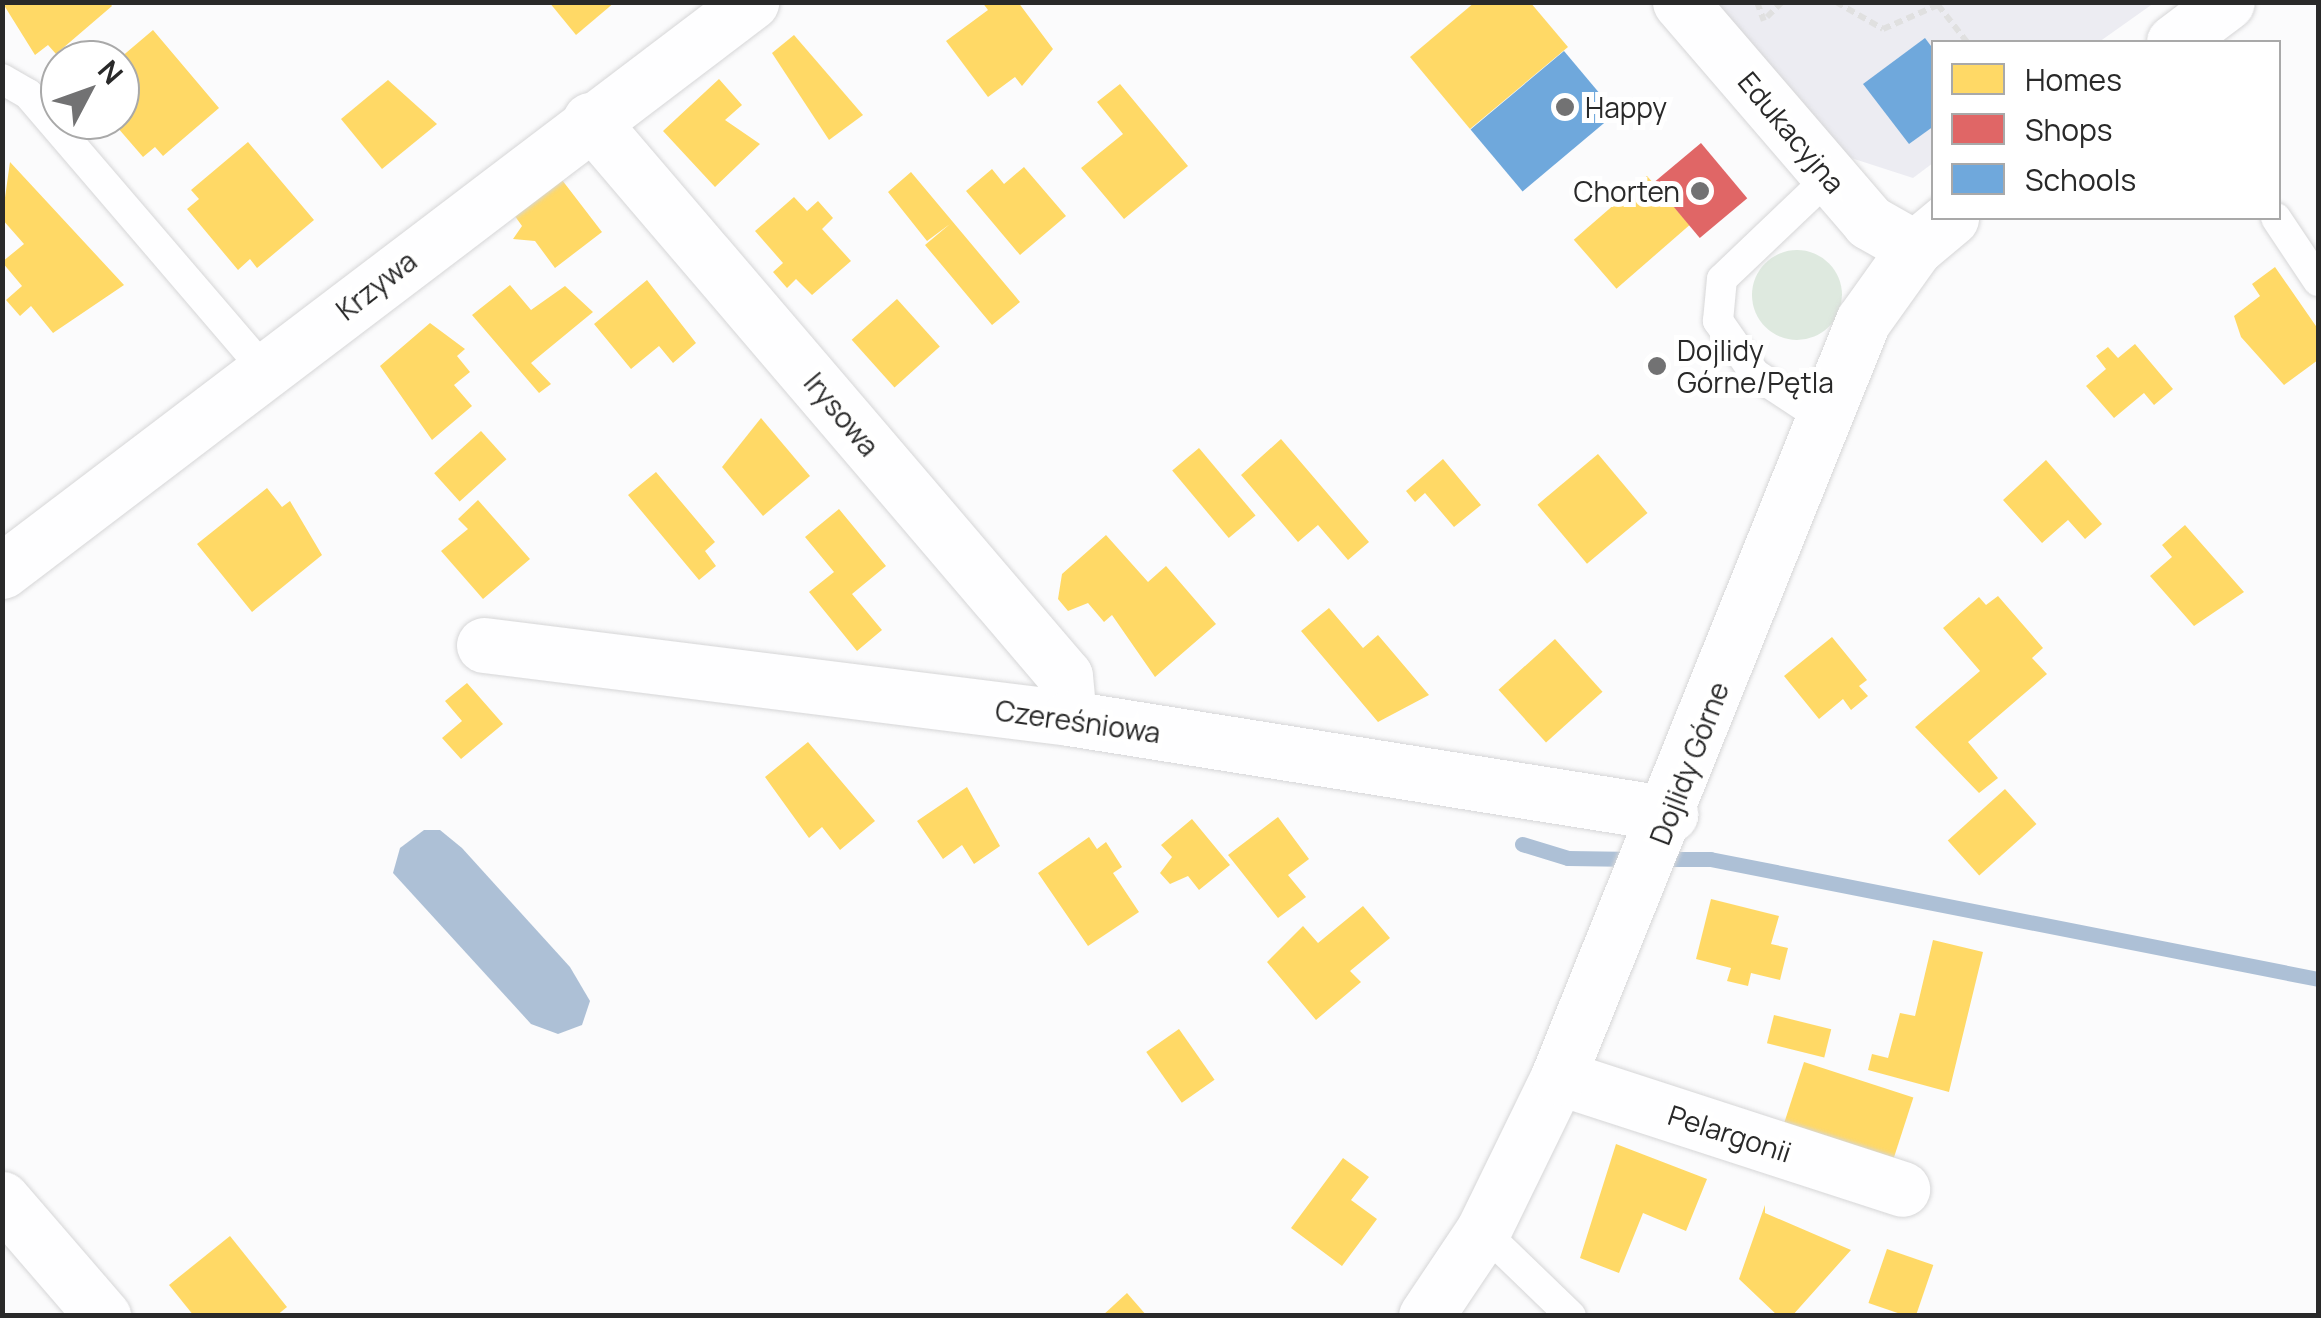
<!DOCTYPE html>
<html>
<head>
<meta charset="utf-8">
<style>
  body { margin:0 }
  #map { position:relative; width:2321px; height:1318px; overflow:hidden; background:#fbfbfc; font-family:Manrope,sans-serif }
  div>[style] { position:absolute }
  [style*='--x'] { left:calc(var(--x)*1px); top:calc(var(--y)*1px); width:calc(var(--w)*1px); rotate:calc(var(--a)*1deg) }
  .built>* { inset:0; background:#ececf2 }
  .green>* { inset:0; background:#dee9df }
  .round { border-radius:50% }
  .water>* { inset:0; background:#adc0d6 }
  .homes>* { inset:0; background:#ffd966; transform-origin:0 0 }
  .shops>* { inset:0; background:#e06666; transform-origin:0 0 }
  .schools>* { inset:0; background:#6fa8dc; transform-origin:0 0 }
  .stream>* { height:15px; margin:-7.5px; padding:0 7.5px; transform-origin:7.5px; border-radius:7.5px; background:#adc0d6 }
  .path>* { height:6px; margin-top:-3px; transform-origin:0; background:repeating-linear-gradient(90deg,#e0e0e0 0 8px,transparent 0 13px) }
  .roads { filter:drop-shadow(0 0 2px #d6d6d7) drop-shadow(0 0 2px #d6d6d7) }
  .service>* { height:30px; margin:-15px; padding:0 15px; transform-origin:15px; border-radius:15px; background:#fefeff }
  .minor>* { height:55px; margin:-27.5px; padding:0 27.5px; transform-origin:27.5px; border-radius:27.5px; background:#fefeff }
  .tertiary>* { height:55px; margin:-27.5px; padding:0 27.5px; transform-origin:27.5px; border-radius:27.5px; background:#fefeff }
  .dots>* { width:28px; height:28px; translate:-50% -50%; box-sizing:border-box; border:5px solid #fff; border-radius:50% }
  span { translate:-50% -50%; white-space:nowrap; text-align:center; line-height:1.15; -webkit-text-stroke:10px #fff; paint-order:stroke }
  .poi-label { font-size:28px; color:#292929 }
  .left { translate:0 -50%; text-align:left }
  .right { translate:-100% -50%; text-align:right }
  .street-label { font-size:28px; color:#292929 }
  .frame { position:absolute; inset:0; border:5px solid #292929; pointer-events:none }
  .legend { position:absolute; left:1931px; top:40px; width:350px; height:180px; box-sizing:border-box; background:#fff; border:2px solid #a9a9a9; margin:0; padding:12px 18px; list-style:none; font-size:30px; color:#292929 }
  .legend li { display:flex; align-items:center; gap:20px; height:50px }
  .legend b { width:50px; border:2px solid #a9a9a9 }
  .north { position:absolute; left:40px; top:40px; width:100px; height:100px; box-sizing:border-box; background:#fff; border:2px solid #a9a9a9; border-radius:50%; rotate:49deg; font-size:28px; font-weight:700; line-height:40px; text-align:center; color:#292929 }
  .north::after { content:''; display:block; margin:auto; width:35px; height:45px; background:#727273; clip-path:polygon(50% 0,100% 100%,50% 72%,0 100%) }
</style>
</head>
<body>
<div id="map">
  <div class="built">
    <div style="clip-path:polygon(1717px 3px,2154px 3px,2099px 42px,1934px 42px,1933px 163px,1913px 178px,1845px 156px)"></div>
  </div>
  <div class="green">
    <div class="round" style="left:1752px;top:250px;width:90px;height:90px"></div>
  </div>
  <div class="water">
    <div style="clip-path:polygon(424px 830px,440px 830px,462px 848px,570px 967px,590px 1001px,582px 1025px,558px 1034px,531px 1024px,393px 873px,400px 848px)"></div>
  </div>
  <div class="homes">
    <div style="clip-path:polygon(2px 2px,109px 2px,112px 6px,56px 54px,48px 45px,35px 55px)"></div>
    <div style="clip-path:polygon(549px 2px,615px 2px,576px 35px)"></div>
    <div style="clip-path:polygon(982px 2px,1018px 2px,1053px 49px,1022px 86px,1015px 77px,988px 97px,946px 41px,988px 10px)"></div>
    <div style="clip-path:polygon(1475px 2px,1530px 2px,1568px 47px,1470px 129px,1410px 57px)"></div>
    <div style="clip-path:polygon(153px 30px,219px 108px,163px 156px,155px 147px,143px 157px,111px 120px,120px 120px,120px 58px)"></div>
    <div style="clip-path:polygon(794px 35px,863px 115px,829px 140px,772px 53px)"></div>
    <div style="clip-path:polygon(719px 79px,742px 105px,725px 120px,760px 144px,715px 187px,663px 131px)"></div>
    <div style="clip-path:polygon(388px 80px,437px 124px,382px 169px,341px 119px)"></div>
    <div style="clip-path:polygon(1120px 84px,1188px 166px,1124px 219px,1081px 168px,1123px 134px,1097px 102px)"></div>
    <div style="clip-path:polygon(248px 142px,314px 220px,257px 268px,250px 259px,238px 270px,187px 209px,199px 199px,191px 190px)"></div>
    <div style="clip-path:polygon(10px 162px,124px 285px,53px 333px,31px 306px,20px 316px,6px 300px,22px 286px,2px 262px,24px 244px,2px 219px)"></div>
    <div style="clip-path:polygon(1024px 167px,1066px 216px,1020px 255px,966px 191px,992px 169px,1004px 184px)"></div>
    <div style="clip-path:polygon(911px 172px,1020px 302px,992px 325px,925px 245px,950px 224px,927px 241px,888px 192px)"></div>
    <div style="clip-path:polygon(559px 176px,602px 232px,555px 268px,535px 241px,513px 239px,522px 226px,512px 212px)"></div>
    <div style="left:1647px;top:176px;width:65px;height:97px;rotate:49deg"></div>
    <div style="clip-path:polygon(794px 197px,807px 211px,818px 201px,833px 218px,822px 229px,851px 261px,812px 295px,796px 279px,787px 288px,773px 272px,783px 263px,755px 231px)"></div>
    <div style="clip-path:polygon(2275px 267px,2318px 329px,2318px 360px,2284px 385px,2241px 337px,2234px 316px,2260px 296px,2252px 284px)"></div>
    <div style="clip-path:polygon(647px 280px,696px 343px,673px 363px,659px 346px,631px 369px,594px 324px)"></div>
    <div style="clip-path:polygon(510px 285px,531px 310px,565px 286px,593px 312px,531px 363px,551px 384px,539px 393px,472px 315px)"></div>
    <div style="left:897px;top:299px;width:64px;height:61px;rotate:48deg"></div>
    <div style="clip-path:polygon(430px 323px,465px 349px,457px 356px,470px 372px,454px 385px,472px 406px,432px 440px,380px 366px)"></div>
    <div style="clip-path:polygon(2135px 344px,2173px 389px,2154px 405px,2144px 393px,2114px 418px,2086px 386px,2106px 369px,2096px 356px,2108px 347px,2118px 358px)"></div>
    <div style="clip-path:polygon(761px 418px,810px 476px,763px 516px,722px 467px)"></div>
    <div style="left:481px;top:431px;width:38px;height:63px;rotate:48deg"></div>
    <div style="clip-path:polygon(1281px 439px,1369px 542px,1348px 560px,1318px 525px,1298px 542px,1241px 475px)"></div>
    <div style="left:1199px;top:448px;width:88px;height:35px;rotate:50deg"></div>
    <div style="left:1598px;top:454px;width:77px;height:79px;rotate:50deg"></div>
    <div style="clip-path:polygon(1443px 459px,1481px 505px,1454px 527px,1425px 493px,1415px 502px,1406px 491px)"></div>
    <div style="clip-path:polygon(2046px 460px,2102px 524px,2085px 539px,2068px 520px,2042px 543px,2003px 500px)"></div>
    <div style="clip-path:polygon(656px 472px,715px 542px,705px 551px,716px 566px,699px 580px,628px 495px)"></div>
    <div style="clip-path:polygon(267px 488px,282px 507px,290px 501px,322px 555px,252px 612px,197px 544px)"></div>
    <div style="clip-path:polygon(478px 500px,530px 559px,483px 599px,441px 551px,468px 529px,458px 519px)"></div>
    <div style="clip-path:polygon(839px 509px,886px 566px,852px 594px,882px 630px,857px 651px,809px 592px,834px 572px,805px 537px)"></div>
    <div style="clip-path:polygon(2185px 525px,2244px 592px,2194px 626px,2150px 576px,2172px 557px,2162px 545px)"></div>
    <div style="clip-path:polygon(1106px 535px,1148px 582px,1166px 566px,1216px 624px,1155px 677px,1112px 615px,1104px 622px,1088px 603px,1068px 611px,1058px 599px,1062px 574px)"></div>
    <div style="clip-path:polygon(1998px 596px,2043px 648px,2032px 658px,2047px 674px,1968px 742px,1998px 778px,1979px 793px,1915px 727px,1980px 671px,1943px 628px,1979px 597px,1986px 605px)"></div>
    <div style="clip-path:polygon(1329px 608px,1363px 648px,1378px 635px,1429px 695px,1378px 722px,1301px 631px)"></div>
    <div style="clip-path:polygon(1832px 637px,1867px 680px,1859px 686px,1868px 696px,1851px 710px,1843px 699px,1819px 719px,1784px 676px)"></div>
    <div style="left:1555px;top:639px;width:71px;height:76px;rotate:48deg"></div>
    <div style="clip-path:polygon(467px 683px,503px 724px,461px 759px,442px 738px,462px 721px,445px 701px)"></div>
    <div style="clip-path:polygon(808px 742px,875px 821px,840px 850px,822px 827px,809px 838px,765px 777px)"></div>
    <div style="clip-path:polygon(967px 787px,1000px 846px,974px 864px,962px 845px,943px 859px,917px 821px)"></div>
    <div style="left:2005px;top:789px;width:47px;height:77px;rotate:48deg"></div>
    <div style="clip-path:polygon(1278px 817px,1309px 859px,1288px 875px,1306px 897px,1278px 918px,1228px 855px)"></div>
    <div style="clip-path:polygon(1192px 819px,1230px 865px,1199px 890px,1188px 876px,1170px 884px,1160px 873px,1172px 857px,1161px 845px)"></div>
    <div style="clip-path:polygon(1089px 837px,1097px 849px,1106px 842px,1122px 867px,1113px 873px,1139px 912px,1088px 946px,1038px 873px)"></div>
    <div style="clip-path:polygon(1711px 899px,1779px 916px,1771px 944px,1788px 948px,1780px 980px,1751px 973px,1748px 986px,1727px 981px,1731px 968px,1696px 959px)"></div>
    <div style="clip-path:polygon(1363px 906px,1390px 938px,1350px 971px,1361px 982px,1316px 1020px,1267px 962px,1303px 926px,1318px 943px)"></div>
    <div style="clip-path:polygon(1933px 940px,1983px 952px,1949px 1092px,1868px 1070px,1872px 1054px,1888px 1058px,1900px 1013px,1915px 1016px)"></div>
    <div style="left:1774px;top:1015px;width:59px;height:29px;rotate:14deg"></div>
    <div style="left:1179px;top:1029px;width:62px;height:40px;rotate:55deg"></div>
    <div style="left:1804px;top:1062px;width:115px;height:69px;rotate:18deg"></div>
    <div style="clip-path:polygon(1616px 1144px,1707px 1179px,1686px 1231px,1643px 1213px,1619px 1273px,1580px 1258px)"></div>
    <div style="clip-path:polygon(1343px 1158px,1369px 1177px,1351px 1200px,1377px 1219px,1342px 1266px,1291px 1228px)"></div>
    <div style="clip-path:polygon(1765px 1205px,1765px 1213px,1851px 1250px,1792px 1316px,1778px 1316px,1739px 1279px)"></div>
    <div style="clip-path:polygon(230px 1236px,287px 1307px,276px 1316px,194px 1316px,169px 1285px)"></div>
    <div style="left:1887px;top:1249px;width:49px;height:57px;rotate:19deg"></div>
    <div style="clip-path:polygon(1127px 1293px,1147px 1316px,1102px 1316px)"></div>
  </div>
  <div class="shops">
    <div style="left:1701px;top:143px;width:72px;height:62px;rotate:50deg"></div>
  </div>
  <div class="schools">
    <div style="clip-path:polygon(1925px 38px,1934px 50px,1934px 126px,1909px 144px,1863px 84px)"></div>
    <div style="left:1564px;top:51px;width:81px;height:122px;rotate:50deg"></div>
  </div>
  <div class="stream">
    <div style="--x:1522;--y:844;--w:48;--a:16.9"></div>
    <div style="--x:1568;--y:858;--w:67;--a:0.9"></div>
    <div style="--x:1658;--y:859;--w:52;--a:0"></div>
    <div style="--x:1710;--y:859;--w:620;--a:11.16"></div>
  </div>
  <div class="path">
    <div style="--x:1757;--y:2;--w:20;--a:70"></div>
    <div style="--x:1836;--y:2;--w:54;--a:29.9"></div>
    <div style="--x:1883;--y:29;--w:60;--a:-23.6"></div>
    <div style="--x:1938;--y:5;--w:47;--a:51.9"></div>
    <div style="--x:1767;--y:17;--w:21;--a:-45"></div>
  </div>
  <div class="roads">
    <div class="service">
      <div style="--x:2;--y:79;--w:30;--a:30"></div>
      <div style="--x:28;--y:94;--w:365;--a:49.4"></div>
      <div style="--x:2276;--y:218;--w:76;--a:56.3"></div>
      <div style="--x:1822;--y:418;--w:80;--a:-146.7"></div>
      <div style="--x:1755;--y:374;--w:65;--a:-124.9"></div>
      <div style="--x:1718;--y:321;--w:42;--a:-84.6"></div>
      <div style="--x:1722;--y:279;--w:148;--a:-43.6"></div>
      <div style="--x:1483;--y:1231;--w:122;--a:44"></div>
    </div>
    <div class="minor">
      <div style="--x:1680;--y:2;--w:290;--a:49.3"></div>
      <div style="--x:1869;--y:222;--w:53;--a:29.5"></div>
      <div style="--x:590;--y:120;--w:731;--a:49.49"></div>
      <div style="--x:1065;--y:676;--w:42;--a:84.6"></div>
      <div style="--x:2;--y:571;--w:941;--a:-37.22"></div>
      <div style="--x:484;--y:645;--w:590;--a:7.11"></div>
      <div style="--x:1069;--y:718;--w:609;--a:9.08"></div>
      <div style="--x:1558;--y:1077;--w:362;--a:18"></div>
      <div style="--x:2;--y:1199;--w:155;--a:49.2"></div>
    </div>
    <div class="tertiary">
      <div style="--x:2174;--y:42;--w:66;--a:-37"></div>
      <div style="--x:1426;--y:1316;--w:102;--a:-56.2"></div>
      <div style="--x:1483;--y:1231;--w:171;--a:-64"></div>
      <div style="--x:1558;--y:1077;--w:815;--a:-68.03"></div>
      <div style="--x:1863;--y:321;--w:90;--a:-54.5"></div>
      <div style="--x:1915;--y:248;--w:47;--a:-39.8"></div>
    </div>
  </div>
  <div class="dots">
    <div style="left:1565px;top:107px;background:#727273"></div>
    <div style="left:1700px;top:191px;background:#727273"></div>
    <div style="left:1657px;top:366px;background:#727273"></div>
  </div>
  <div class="poi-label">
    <span class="left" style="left:1585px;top:107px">Happy</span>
    <span class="right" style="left:1680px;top:191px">Chorten</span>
    <span class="left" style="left:1677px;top:366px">Dojlidy<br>Górne/Pętla</span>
  </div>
  <div class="street-label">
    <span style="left:1792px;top:132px;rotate:50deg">Edukacyjna</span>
    <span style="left:376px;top:285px;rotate:-38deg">Krzywa</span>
    <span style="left:842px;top:414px;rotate:50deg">Irysowa</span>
    <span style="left:1078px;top:721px;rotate:8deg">Czereśniowa</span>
    <span style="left:1689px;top:763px;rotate:-69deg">Dojlidy Górne</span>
    <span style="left:1730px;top:1133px;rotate:18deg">Pelargonii</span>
  </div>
  <div class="frame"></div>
  <ul class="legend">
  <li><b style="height:28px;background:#ffd966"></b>Homes</li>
  <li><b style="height:28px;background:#e06666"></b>Shops</li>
  <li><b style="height:28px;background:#6fa8dc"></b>Schools</li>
  </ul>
  <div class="north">N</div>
</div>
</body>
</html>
